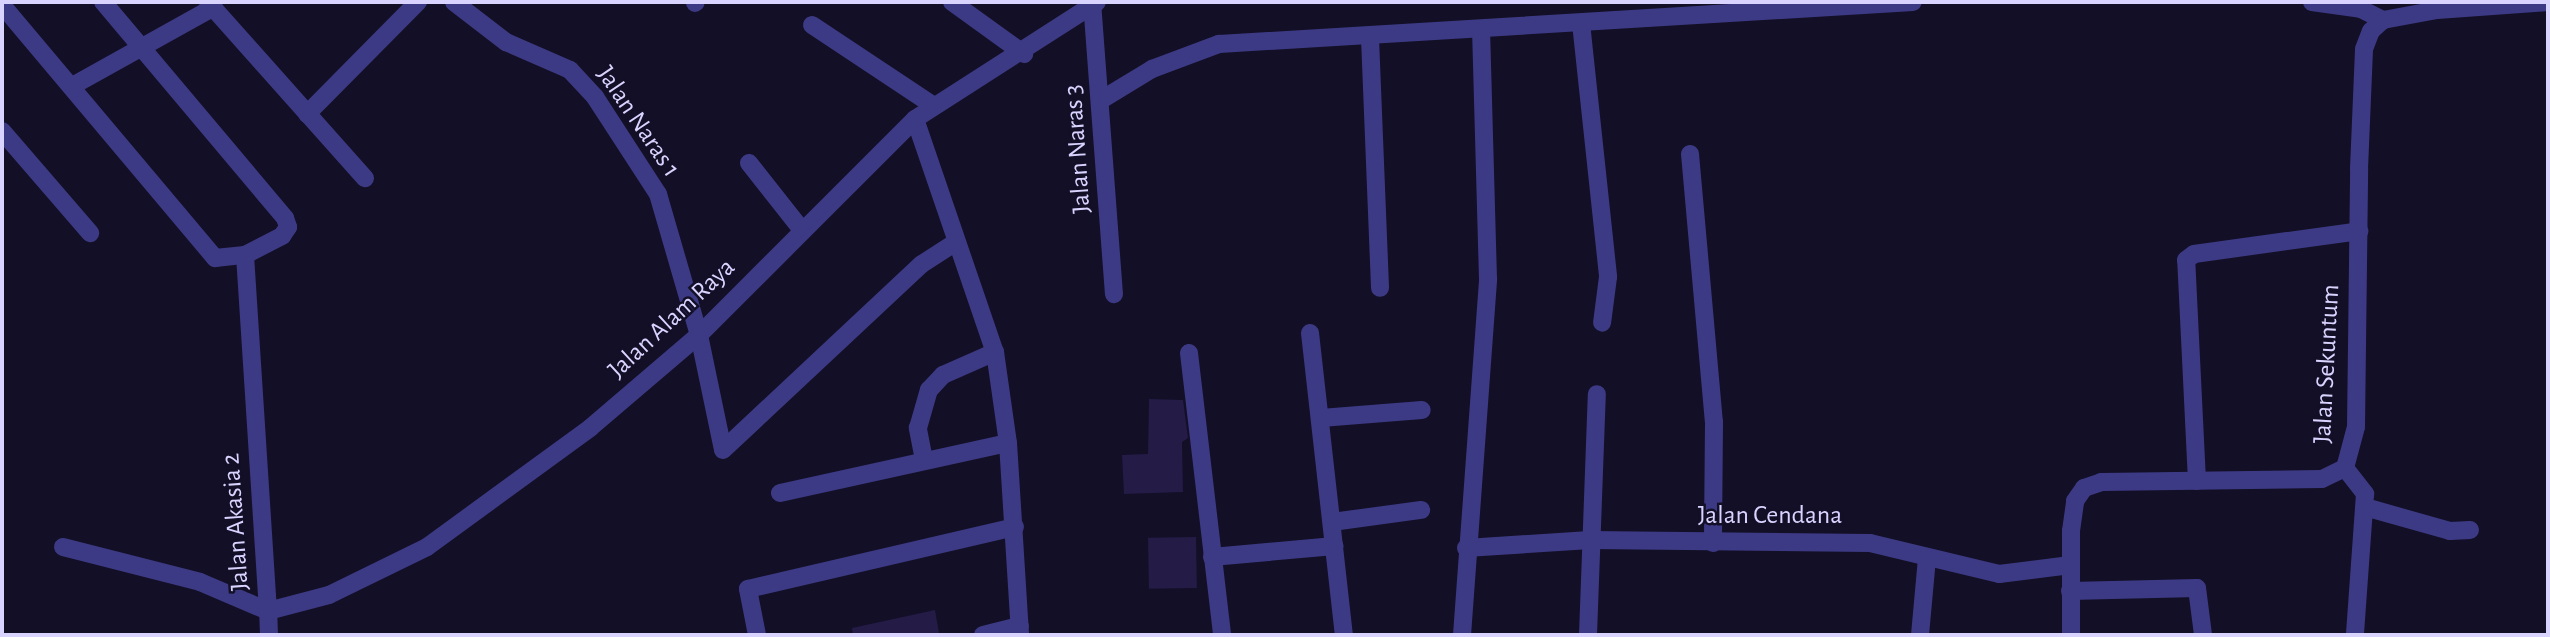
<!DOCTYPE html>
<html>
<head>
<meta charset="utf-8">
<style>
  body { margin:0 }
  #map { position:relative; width:2550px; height:637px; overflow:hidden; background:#130f26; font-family:"Alegreya Sans",sans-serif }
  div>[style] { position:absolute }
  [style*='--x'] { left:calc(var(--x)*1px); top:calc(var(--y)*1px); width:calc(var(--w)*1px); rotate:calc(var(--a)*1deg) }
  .building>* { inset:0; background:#241b47; transform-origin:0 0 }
  .minor>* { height:18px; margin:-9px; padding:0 9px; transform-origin:9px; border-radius:9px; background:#3d3a85 }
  span { translate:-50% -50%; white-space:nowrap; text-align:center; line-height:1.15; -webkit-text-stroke:5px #130f26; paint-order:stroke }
  .street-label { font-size:26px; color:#d9d4ff }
  .frame { position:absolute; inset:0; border:4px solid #d9d4ff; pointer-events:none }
</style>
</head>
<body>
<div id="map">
  <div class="building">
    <div style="clip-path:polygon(1149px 399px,1183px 400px,1188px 438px,1182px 442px,1183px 492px,1124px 494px,1122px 455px,1148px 454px)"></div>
    <div style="left:1196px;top:537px;width:51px;height:48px;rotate:89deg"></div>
    <div style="clip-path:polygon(935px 610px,939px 633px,853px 635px,852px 628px)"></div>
  </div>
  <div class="minor">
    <div style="--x:208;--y:2;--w:236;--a:48.3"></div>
    <div style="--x:454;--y:2;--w:66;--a:37.6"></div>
    <div style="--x:506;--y:42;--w:70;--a:23.6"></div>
    <div style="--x:570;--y:70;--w:37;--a:47"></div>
    <div style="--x:595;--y:97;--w:116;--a:57"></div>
    <div style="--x:658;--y:194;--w:147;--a:73.8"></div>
    <div style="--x:699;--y:335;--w:117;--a:78.2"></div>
    <div style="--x:952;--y:2;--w:89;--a:35.8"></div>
    <div style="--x:1092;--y:2;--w:293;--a:85.7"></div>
    <div style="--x:2312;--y:2;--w:49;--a:8.1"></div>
    <div style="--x:2361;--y:9;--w:25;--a:27"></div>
    <div style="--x:695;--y:3;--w:1;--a:-45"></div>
    <div style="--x:2;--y:5;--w:331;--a:49.9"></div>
    <div style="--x:215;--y:258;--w:30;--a:-6"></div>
    <div style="--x:245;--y:255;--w:42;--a:-27.2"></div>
    <div style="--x:282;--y:236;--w:11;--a:-56"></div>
    <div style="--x:288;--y:227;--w:9;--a:-108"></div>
    <div style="--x:285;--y:218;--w:282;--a:-130.1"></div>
    <div style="--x:1581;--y:23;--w:255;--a:83.9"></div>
    <div style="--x:1608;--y:277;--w:46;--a:97.4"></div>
    <div style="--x:812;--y:25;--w:146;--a:33.6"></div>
    <div style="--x:1370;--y:38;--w:250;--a:87.7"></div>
    <div style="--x:74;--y:85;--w:160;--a:-29.1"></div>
    <div style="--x:1101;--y:100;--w:60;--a:-31.3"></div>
    <div style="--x:1152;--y:69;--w:72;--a:-20.5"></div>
    <div style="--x:1219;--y:44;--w:695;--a:-3.46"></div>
    <div style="--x:307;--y:114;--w:158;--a:-45.3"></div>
    <div style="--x:915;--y:119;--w:246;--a:71.1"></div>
    <div style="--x:995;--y:352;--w:92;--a:81.9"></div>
    <div style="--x:1008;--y:443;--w:192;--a:86.4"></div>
    <div style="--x:2;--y:131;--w:135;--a:49.2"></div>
    <div style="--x:1690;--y:154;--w:269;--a:84.9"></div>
    <div style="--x:1714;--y:422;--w:121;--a:90.5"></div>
    <div style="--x:749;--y:163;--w:85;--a:51.7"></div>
    <div style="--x:1310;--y:333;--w:304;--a:83.6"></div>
    <div style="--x:1189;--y:353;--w:284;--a:83.3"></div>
    <div style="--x:1321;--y:418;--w:101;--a:-4.5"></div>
    <div style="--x:723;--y:450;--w:272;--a:-43.1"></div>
    <div style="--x:922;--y:264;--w:40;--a:-32.9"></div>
    <div style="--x:924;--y:460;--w:33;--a:-101"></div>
    <div style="--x:918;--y:428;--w:40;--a:-74"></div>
    <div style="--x:929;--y:390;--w:21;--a:-47"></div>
    <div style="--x:943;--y:375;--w:57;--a:-23.9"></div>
    <div style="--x:2345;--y:468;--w:33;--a:52"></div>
    <div style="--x:2365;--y:494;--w:141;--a:94.1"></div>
    <div style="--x:2197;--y:481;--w:221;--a:-92.8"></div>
    <div style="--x:2186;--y:260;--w:10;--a:-37"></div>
    <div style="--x:2194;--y:254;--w:167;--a:-7.9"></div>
    <div style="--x:780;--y:493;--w:233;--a:-12.4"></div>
    <div style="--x:2365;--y:507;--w:88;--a:15.8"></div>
    <div style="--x:2450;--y:531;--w:20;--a:-3"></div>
    <div style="--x:1332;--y:522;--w:90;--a:-7.7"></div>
    <div style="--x:63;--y:547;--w:141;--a:14.3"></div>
    <div style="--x:200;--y:582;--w:74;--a:23.1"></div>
    <div style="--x:268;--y:611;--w:357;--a:-93.7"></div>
    <div style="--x:1466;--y:548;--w:124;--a:-3.7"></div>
    <div style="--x:1590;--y:540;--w:280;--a:0.6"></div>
    <div style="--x:1870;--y:543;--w:133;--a:13.5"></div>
    <div style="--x:1999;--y:574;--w:72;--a:-7.2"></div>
    <div style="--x:1212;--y:557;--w:123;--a:-5.1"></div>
    <div style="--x:2070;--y:591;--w:127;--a:-1.4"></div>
    <div style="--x:2197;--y:588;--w:47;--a:82.7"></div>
    <div style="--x:269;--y:635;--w:24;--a:-92"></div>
    <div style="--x:268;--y:611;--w:63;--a:-14.7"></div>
    <div style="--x:329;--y:595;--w:109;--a:-26.1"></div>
    <div style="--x:427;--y:547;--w:202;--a:-36.1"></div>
    <div style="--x:590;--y:428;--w:143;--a:-40.5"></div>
    <div style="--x:699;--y:335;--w:305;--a:-45"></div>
    <div style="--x:915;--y:119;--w:216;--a:-32.7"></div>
    <div style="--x:757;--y:635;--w:47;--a:-101.1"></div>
    <div style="--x:748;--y:589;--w:274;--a:-13.1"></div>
    <div style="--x:983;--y:635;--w:38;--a:-14"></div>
    <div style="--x:1462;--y:635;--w:357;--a:-85.8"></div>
    <div style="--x:1488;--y:279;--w:247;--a:-91.6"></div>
    <div style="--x:1588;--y:635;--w:241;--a:-87.9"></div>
    <div style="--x:1920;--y:635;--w:77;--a:-84.8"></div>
    <div style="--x:2071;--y:635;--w:104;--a:-90"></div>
    <div style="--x:2071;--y:531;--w:30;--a:-82"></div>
    <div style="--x:2075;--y:501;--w:16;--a:-55"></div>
    <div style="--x:2084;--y:488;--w:18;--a:-19"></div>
    <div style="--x:2101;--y:482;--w:221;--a:-0.8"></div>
    <div style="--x:2322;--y:479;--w:25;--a:-26"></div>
    <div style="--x:2345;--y:468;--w:42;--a:-75"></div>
    <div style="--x:2356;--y:427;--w:258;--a:-89.3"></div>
    <div style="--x:2359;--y:169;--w:120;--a:-87.6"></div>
    <div style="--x:2364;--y:49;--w:19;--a:-69"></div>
    <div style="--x:2371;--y:31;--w:16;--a:-43"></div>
    <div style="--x:2383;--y:20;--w:55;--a:-10.5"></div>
    <div style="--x:2437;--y:10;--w:111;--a:-4.1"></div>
  </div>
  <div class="street-label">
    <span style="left:638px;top:122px;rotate:56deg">Jalan Naras 1</span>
    <span style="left:1078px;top:149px;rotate:-94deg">Jalan Naras 3</span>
    <span style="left:672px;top:319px;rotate:-43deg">Jalan Alam Raya</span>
    <span style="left:2327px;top:364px;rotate:-87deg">Jalan Sekuntum</span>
    <span style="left:1770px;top:516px">Jalan Cendana</span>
    <span style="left:236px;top:522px;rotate:-94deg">Jalan Akasia 2</span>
  </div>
  <div class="frame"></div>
</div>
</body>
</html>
